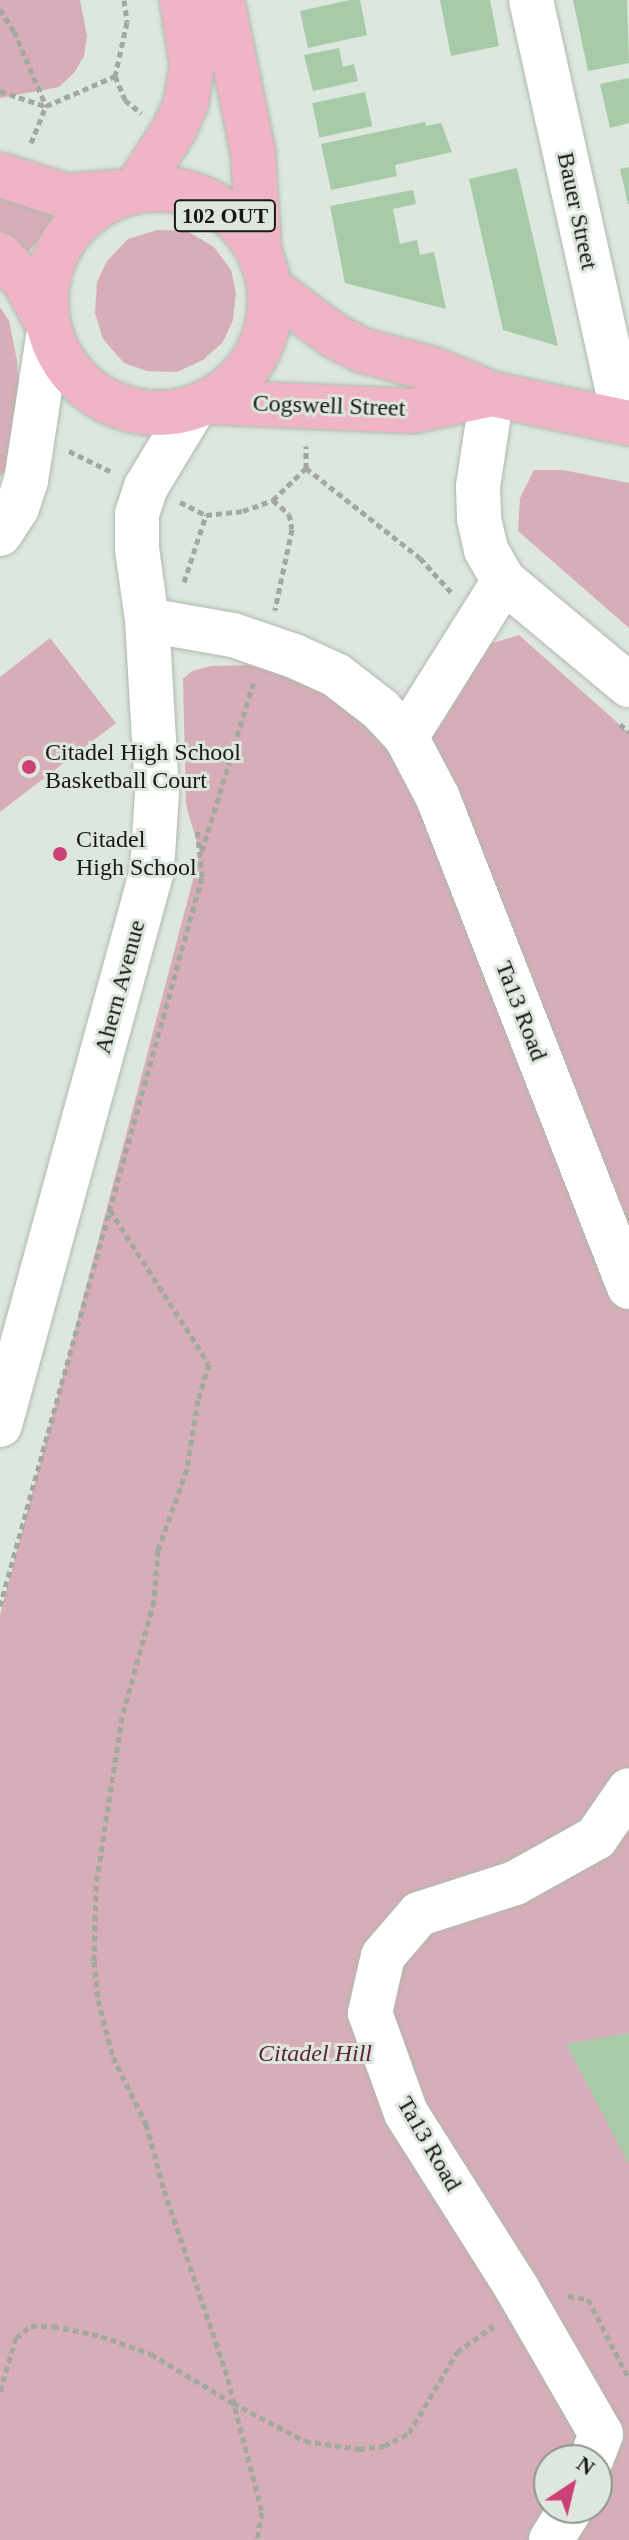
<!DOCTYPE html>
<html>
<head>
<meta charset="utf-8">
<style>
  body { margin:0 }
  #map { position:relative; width:629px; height:2540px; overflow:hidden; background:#dee7de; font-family:Georgia,serif }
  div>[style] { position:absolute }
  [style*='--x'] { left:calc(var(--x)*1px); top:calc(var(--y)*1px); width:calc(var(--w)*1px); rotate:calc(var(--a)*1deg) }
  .green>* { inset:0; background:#d7adb9 }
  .building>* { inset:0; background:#a7caa8; transform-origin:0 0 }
  .path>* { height:5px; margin-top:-2.5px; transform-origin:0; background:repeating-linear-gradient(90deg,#a1a9a1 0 6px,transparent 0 10px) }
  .roads { filter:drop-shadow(0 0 2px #b0b9b0) drop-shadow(0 0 2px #b0b9b0) }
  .minor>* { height:44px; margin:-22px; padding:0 22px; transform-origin:22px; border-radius:22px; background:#fff }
  .major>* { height:44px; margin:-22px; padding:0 22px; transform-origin:22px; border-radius:22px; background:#efb5c7 }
  .major>.ring { margin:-22px; padding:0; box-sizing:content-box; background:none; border:44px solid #efb5c7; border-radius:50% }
  .dots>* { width:22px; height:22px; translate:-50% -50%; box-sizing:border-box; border:4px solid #dee7de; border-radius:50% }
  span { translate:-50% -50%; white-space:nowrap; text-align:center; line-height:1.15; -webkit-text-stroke:6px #dee7de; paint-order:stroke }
  .shield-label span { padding:2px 6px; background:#dee7de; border:2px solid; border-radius:6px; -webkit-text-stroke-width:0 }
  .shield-label { font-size:22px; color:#161916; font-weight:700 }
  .street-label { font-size:24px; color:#161916 }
  .poi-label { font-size:24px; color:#161916 }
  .left { translate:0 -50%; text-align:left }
  .park-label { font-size:24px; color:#5f2339; font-style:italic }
  .north { position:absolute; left:533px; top:2444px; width:80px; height:80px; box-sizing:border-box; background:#dee7de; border:2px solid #8e958e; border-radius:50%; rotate:35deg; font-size:22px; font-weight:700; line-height:32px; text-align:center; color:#161916 }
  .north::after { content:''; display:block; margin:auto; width:28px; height:36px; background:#cc4177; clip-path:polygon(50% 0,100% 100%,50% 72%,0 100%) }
</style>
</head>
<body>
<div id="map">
  <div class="green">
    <div style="clip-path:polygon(0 0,80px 0,87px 36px,84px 56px,74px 73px,59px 87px,0 98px)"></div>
    <div style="clip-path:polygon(0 184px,55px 210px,54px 223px,26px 254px,0 231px)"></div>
    <div style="clip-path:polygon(157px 230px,187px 231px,214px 247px,231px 270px,236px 293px,233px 320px,223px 342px,203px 360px,177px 372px,147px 371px,124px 363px,103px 339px,95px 313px,97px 282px,107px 261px,128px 239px)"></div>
    <div style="clip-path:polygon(0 307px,9px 321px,17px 360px,21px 420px,12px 460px,0 477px)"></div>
    <div style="clip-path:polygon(534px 470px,563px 470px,629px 483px,629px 628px,518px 531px,520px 498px)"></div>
    <div style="clip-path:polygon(evenodd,519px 635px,629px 733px,629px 2540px,0 2540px,0 1615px,200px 853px,186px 805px,183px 679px,192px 671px,211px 666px,250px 665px,297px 676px,345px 700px,396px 747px,438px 729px,490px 644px,519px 635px,549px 2460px,597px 2460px,597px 2508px,549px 2508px,549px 2460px)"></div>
    <div style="clip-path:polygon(50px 638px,116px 723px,0 812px,0 677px)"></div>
  </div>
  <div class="building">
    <div style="clip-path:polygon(350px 0,360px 0,367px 35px,308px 48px,300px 11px)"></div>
    <div style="clip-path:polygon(440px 0,490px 0,499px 46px,451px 56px)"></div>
    <div style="clip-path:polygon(573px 0,627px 0,629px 63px,588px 71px)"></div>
    <div style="clip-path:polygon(339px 48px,343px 67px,354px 64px,358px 81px,313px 91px,304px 55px)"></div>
    <div style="clip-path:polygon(629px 78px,629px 123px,610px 128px,600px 84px)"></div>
    <div style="left:365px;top:92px;width:35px;height:54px;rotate:78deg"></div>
    <div style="clip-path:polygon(425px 122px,426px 126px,441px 123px,452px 152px,395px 165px,397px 176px,331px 190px,321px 144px)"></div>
    <div style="clip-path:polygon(629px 167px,629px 204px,628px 204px,620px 169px)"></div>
    <div style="clip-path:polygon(517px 168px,558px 346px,503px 330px,469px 179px)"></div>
    <div style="clip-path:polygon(413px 190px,416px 204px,393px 209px,400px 244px,417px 240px,420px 255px,434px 252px,446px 309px,345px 283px,330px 206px)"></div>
    <div style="clip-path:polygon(629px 2033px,629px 2164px,566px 2044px)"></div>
  </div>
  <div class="path">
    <div style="--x:124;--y:0;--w:22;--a:82"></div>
    <div style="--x:127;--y:22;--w:55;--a:102.5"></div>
    <div style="--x:115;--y:76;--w:26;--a:67"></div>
    <div style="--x:125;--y:100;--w:21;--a:39"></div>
    <div style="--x:0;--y:9;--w:26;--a:58"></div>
    <div style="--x:14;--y:31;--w:82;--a:66.9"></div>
    <div style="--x:0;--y:91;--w:47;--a:18.4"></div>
    <div style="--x:31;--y:143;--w:40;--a:-68"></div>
    <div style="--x:46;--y:106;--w:75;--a:-23.5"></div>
    <div style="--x:69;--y:451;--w:46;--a:26"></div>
    <div style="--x:306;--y:468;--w:145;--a:38.3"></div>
    <div style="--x:420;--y:558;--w:46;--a:47.6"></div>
    <div style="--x:273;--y:500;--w:21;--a:41"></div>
    <div style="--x:289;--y:514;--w:15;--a:79"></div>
    <div style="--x:292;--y:529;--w:83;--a:101.9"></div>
    <div style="--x:180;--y:502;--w:29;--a:27"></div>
    <div style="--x:206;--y:515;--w:37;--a:-6"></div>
    <div style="--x:243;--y:511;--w:32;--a:-20"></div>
    <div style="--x:273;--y:500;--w:46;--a:-44.1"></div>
    <div style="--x:306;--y:468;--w:22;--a:-90"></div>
    <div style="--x:184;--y:582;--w:71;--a:-71.8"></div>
    <div style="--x:620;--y:724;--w:12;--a:42"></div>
    <div style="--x:202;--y:851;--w:178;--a:-73"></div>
    <div style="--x:110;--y:1210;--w:183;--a:57.3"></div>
    <div style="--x:209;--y:1364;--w:38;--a:107"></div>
    <div style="--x:198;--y:1400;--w:70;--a:99.1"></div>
    <div style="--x:187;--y:1469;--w:86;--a:109.7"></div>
    <div style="--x:158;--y:1550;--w:51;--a:94.5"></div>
    <div style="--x:154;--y:1601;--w:120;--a:105.4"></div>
    <div style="--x:122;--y:1717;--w:170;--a:98.8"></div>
    <div style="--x:96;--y:1885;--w:76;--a:91.5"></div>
    <div style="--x:94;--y:1961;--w:39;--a:84"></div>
    <div style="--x:98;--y:2000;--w:59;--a:75.3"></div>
    <div style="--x:113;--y:2057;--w:75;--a:63.8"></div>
    <div style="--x:146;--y:2124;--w:68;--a:74.7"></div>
    <div style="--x:164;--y:2190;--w:189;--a:71.2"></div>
    <div style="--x:225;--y:2369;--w:148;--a:75.5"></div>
    <div style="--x:262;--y:2512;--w:28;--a:100"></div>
    <div style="--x:0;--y:1606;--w:756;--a:-74.51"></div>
    <div style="--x:202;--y:877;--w:50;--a:-95.7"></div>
    <div style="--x:568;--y:2296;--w:20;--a:9"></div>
    <div style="--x:588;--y:2299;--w:90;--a:62.9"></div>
    <div style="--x:0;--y:2391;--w:55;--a:-73.2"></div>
    <div style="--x:16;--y:2338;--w:19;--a:-39"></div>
    <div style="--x:31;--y:2326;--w:22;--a:0"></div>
    <div style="--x:53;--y:2326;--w:49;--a:11.8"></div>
    <div style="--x:101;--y:2336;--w:53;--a:19.8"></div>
    <div style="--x:151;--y:2354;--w:96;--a:30.9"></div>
    <div style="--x:233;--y:2403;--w:81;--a:27.8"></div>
    <div style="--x:305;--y:2441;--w:55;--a:8.4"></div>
    <div style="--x:359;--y:2449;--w:25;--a:-7"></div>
    <div style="--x:384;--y:2446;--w:28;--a:-27"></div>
    <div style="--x:409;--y:2433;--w:94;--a:-59.3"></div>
    <div style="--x:457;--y:2352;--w:45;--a:-35.1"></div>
  </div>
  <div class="roads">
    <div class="minor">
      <div style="--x:531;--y:0;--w:431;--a:77.5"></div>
      <div style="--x:492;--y:394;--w:94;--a:98.6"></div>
      <div style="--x:478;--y:487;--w:32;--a:88"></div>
      <div style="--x:479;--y:519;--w:32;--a:77"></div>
      <div style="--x:486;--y:550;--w:36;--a:60"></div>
      <div style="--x:504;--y:581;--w:163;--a:39.8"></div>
      <div style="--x:0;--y:534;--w:31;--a:-57"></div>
      <div style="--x:17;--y:508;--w:28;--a:-72"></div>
      <div style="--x:26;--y:481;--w:146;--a:-81.3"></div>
      <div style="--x:147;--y:620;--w:87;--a:9.9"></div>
      <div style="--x:233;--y:635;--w:65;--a:19"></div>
      <div style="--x:294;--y:656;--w:46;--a:24.3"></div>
      <div style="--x:336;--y:675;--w:56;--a:37.7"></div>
      <div style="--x:380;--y:709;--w:38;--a:47"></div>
      <div style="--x:406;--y:737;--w:69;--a:62.3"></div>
      <div style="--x:438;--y:798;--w:525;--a:68.66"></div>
      <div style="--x:406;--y:737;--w:184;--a:-57.9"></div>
      <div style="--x:0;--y:1425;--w:575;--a:-74.68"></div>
      <div style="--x:152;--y:870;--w:78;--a:-86.3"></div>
      <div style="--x:157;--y:792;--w:172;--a:-93.3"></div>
      <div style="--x:147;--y:620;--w:72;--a:-98"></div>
      <div style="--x:137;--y:549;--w:35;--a:-90"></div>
      <div style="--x:137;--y:514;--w:28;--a:-72"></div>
      <div style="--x:146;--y:487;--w:91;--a:-58.9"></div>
      <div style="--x:591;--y:2460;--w:28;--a:-69"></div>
      <div style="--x:601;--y:2434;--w:166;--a:-120"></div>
      <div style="--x:518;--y:2290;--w:209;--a:-122.3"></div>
      <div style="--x:406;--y:2113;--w:106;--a:-109.8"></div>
      <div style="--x:370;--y:2013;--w:58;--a:-77.2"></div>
      <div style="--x:383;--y:1956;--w:55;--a:-49.4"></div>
      <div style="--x:419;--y:1914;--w:101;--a:-17.9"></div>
      <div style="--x:515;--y:1883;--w:93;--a:-29.1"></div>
      <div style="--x:596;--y:1838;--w:58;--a:-55.5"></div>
      <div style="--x:551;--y:2540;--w:38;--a:-58"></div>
    </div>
    <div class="major">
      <div style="--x:222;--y:0;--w:156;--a:78.5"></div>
      <div style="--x:253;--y:153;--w:95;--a:86.4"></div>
      <div style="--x:0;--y:175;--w:69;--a:17.7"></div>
      <div style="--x:66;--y:196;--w:53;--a:-4.3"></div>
      <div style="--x:138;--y:186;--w:67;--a:-57.3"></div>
      <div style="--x:174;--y:130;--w:30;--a:-66"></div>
      <div style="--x:186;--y:103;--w:38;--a:-81"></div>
      <div style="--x:192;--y:65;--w:66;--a:-98.7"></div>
      <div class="ring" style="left:46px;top:189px;width:180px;height:180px"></div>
      <div style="--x:0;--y:255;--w:37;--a:47"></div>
      <div style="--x:25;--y:282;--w:44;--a:61.7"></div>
      <div style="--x:274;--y:291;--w:74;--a:36.7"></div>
      <div style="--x:333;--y:335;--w:32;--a:28"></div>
      <div style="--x:361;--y:350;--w:77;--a:15.1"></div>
      <div style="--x:435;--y:370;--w:62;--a:22.8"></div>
      <div style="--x:492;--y:394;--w:140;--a:12"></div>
      <div style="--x:212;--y:402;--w:200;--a:2.6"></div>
      <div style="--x:412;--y:411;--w:82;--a:-12"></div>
    </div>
  </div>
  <div class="dots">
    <div style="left:29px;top:767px;background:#cc4177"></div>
    <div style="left:60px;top:854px;background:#cc4177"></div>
  </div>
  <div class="shield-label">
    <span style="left:225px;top:216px">102 OUT</span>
  </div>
  <div class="street-label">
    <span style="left:577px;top:211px;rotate:78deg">Bauer Street</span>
    <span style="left:329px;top:406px;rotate:2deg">Cogswell Street</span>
    <span style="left:120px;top:987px;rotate:-75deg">Ahern Avenue</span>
    <span style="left:521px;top:1011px;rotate:69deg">Ta13 Road</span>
    <span style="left:429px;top:2144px;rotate:60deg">Ta13 Road</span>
  </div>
  <div class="poi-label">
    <span class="left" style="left:45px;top:767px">Citadel High School<br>Basketball Court</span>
    <span class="left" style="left:76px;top:854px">Citadel<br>High School</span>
  </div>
  <div class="park-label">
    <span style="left:315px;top:2054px">Citadel Hill</span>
  </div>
  <div class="north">N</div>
</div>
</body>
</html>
